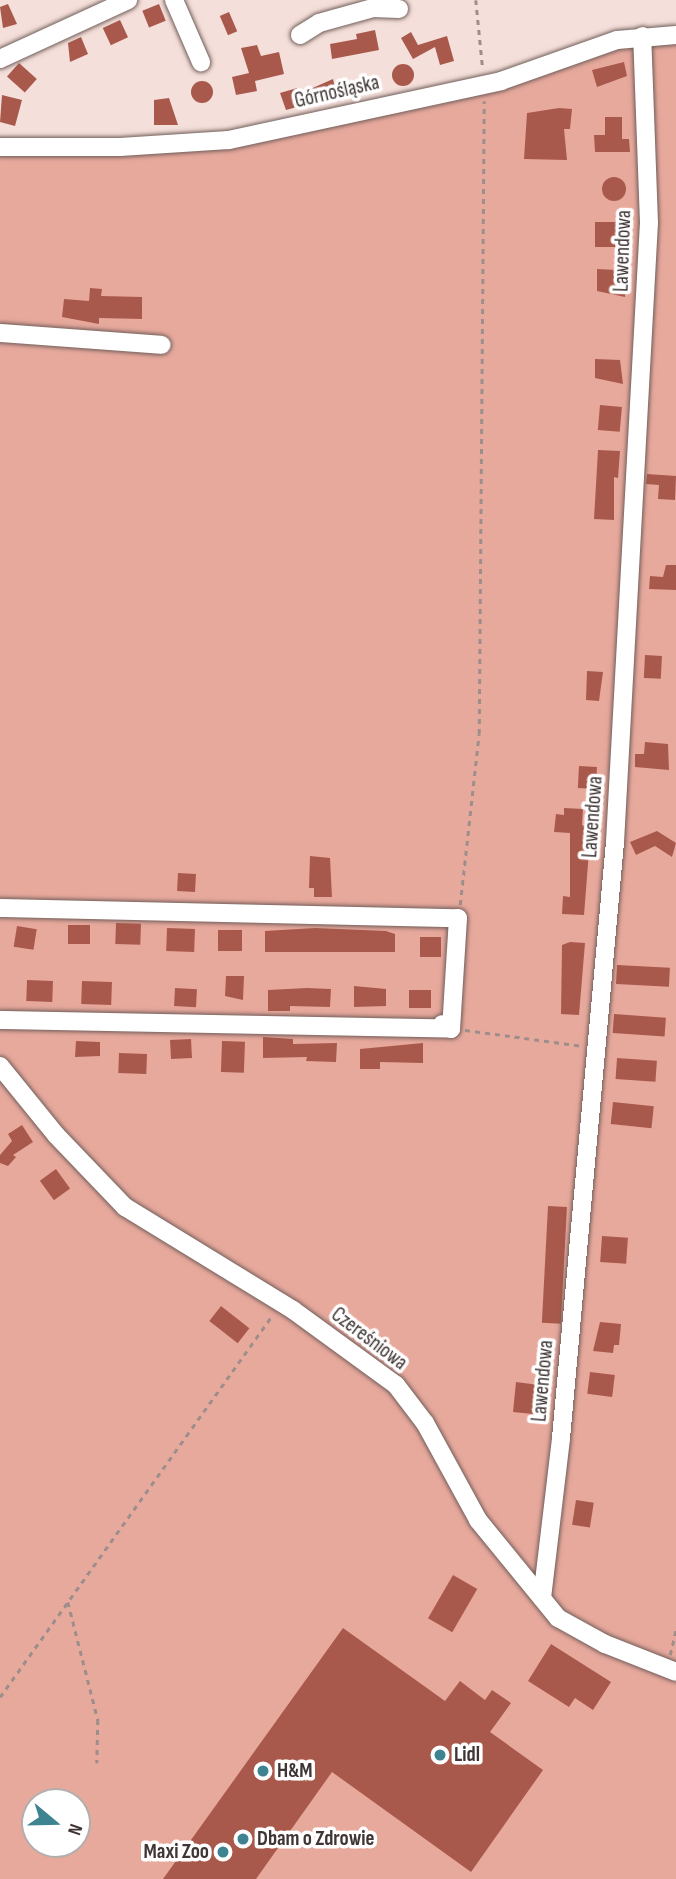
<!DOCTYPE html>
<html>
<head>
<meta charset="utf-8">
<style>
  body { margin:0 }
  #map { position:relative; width:676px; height:1879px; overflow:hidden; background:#f5dfda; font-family:"Sofia Sans Condensed",sans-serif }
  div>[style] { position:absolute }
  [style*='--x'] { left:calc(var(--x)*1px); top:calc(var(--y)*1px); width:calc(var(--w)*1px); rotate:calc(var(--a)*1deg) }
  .green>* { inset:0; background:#e8a99d }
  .building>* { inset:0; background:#a9594b; transform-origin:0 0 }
  .round { border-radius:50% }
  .path>* { height:2.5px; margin-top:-1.25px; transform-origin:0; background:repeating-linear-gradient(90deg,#9d8e8b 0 5px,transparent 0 10px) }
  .roads { filter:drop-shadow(0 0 2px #715e5a) drop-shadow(0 0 2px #715e5a) }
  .minor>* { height:18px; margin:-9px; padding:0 9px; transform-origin:9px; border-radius:9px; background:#fff }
  .dots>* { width:19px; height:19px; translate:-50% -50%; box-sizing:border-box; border:4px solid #fff; border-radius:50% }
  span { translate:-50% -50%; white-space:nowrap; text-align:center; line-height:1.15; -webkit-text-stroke:7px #fff; paint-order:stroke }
  .street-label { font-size:21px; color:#3e3534 }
  .poi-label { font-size:21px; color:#3e3534; font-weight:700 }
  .left { translate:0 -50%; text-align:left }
  .right { translate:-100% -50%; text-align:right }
  .north { position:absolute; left:21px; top:1788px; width:70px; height:70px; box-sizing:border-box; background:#fff; border:2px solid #b2aeae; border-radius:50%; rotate:109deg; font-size:19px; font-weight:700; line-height:28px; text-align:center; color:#3e3534 }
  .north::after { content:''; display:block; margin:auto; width:24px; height:32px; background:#3e8390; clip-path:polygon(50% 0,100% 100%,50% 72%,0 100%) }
</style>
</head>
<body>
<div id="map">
  <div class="green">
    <div style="clip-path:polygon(evenodd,676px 32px,676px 1879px,0 1879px,0 143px,200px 139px,448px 90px,676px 32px,35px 1802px,77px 1802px,77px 1844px,35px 1844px,35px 1802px)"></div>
  </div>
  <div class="building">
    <div style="clip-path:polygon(8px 4px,17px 24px,3px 28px,0 7px)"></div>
    <div style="left:159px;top:4px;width:18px;height:18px;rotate:68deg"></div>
    <div style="left:229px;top:12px;width:21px;height:10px;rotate:67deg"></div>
    <div style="left:120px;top:20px;width:19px;height:19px;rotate:65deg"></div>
    <div style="clip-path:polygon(375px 30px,379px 50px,332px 59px,330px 44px,357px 39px,356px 34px)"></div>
    <div style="clip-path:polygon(411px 32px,418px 45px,447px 36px,454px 61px,440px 65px,435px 47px,413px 59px,401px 38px)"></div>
    <div style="clip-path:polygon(81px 37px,88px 54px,70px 62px,68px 43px)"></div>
    <div style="clip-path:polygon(257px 45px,261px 56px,279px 52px,284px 74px,255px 81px,257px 91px,236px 95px,232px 77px,249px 73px,241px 48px)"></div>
    <div style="clip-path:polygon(624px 62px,627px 76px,597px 87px,592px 70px)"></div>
    <div style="left:19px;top:63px;width:24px;height:18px;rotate:42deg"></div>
    <div class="round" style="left:392px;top:64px;width:22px;height:22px"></div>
    <div style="clip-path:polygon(333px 79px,337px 96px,286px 110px,280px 93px,297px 88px,299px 94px)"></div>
    <div class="round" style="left:191px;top:81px;width:22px;height:22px"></div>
    <div style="clip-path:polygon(2px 95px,22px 100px,15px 126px,0 122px)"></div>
    <div style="clip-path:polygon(169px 98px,178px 125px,154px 125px,154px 100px)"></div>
    <div style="clip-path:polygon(559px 108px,572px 109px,570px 129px,564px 129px,567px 160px,524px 159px,527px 113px)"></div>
    <div style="clip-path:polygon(605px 117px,622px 117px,622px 139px,629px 139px,630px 152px,595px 152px,594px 135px,605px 135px)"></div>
    <div class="round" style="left:602px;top:177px;width:24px;height:24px"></div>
    <div style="left:626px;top:222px;width:25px;height:31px;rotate:90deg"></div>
    <div style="clip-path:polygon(597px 269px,617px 270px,617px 282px,625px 283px,625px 297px,597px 291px)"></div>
    <div style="clip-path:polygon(90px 288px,102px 289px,101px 296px,142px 297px,142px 319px,99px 318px,99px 324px,62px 317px,64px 299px,89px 301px)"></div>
    <div style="clip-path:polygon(595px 359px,620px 360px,623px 384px,595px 378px)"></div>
    <div style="left:600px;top:405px;width:22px;height:25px;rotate:5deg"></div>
    <div style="clip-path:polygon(598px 450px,620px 451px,618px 478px,614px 477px,614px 520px,594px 519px)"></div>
    <div style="clip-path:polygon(647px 474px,676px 476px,675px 500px,658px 499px,659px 485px,646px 484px)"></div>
    <div style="clip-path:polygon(666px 565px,676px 565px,676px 590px,649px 589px,650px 576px,663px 577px)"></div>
    <div style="left:645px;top:655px;width:17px;height:23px;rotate:3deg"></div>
    <div style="clip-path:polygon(587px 671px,603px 672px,599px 701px,586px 700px)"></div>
    <div style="clip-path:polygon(645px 742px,668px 744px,669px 770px,635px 767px,635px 754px,644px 754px)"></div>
    <div style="left:579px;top:766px;width:18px;height:22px;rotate:3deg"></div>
    <div style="clip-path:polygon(564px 808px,583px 809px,582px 825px,591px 826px,584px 915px,562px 914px,563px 896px,570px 897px,570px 833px,554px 832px,556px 814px,564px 815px)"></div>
    <div style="clip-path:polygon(657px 831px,676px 843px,672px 857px,655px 846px,636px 855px,630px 842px)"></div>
    <div style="clip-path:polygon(310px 856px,330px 858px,332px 897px,314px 897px,314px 888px,309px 888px)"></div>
    <div style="left:178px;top:873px;width:18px;height:18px;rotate:3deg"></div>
    <div style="left:116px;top:923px;width:25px;height:21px;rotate:2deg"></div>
    <div style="left:68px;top:925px;width:22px;height:19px"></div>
    <div style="left:17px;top:926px;width:20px;height:21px;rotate:9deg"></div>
    <div style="left:167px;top:928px;width:28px;height:23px;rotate:2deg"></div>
    <div style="clip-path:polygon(315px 928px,386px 931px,395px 934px,395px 952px,265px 952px,265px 931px)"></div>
    <div style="left:218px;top:930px;width:24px;height:21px"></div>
    <div style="left:420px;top:937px;width:21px;height:20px"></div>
    <div style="clip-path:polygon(570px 942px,585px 943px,579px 1015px,561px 1014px,562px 945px)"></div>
    <div style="left:617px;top:965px;width:53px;height:19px;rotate:3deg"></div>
    <div style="clip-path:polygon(226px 976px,244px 976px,243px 1000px,225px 996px)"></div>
    <div style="left:27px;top:980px;width:26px;height:21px;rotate:2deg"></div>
    <div style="left:82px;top:981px;width:30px;height:23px;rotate:2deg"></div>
    <div style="clip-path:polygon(354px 986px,386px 989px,386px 1006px,354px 1007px)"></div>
    <div style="left:175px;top:988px;width:22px;height:18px;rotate:3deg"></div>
    <div style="clip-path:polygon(307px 988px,331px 989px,330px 1007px,290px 1006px,290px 1011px,268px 1011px,268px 990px)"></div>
    <div style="left:409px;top:990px;width:22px;height:18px"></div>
    <div style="left:614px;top:1014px;width:52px;height:19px;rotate:4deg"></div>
    <div style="clip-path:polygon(263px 1037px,293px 1039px,293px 1044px,337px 1043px,336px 1062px,306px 1061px,307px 1057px,263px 1058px)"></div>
    <div style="left:191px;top:1039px;width:19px;height:21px;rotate:87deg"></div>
    <div style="clip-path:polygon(76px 1041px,100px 1042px,100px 1056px,75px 1057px)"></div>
    <div style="left:222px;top:1041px;width:23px;height:31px;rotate:2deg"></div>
    <div style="clip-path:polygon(423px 1043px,423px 1063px,380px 1062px,380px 1069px,360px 1069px,360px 1049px)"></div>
    <div style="left:119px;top:1053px;width:28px;height:20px;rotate:2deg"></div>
    <div style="left:617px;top:1058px;width:40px;height:21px;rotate:4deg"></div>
    <div style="left:613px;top:1102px;width:41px;height:22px;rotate:6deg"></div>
    <div style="clip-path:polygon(22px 1125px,33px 1142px,13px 1155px,16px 1157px,8px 1166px,0 1163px,0 1155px,12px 1141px,8px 1134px)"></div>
    <div style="left:56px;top:1169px;width:24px;height:20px;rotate:54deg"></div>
    <div style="left:548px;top:1206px;width:19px;height:117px;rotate:3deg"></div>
    <div style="left:602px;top:1236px;width:26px;height:26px;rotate:4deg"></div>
    <div style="left:221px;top:1306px;width:36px;height:19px;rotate:38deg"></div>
    <div style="clip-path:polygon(600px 1322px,621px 1324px,619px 1345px,614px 1345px,613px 1353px,593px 1351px)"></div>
    <div style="left:590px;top:1372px;width:25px;height:22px;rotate:7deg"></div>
    <div style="clip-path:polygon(516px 1382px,539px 1385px,537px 1400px,545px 1401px,543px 1415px,513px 1412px)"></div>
    <div style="left:576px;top:1500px;width:18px;height:25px;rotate:9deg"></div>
    <div style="left:453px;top:1575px;width:28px;height:50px;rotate:30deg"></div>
    <div style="clip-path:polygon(343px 1628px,445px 1701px,460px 1681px,485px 1700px,492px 1690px,511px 1703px,490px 1732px,543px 1770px,471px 1872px,332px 1772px,256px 1879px,163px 1879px)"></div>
    <div style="clip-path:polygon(551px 1644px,611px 1682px,593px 1710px,575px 1698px,569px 1707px,528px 1681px)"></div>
  </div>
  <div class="path">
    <div style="--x:476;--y:0;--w:70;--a:84.3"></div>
    <div style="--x:460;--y:905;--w:172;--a:-83.7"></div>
    <div style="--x:479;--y:734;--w:633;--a:-89.55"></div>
    <div style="--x:465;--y:1030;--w:119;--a:7.7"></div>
    <div style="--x:68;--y:1602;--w:122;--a:75.7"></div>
    <div style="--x:98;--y:1720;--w:43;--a:91.3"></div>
    <div style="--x:670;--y:1655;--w:28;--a:-77"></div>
    <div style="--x:0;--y:1697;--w:469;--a:-54.5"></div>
  </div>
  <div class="roads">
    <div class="minor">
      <div style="--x:174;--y:0;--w:68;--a:66.5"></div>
      <div style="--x:300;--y:35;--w:22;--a:-32"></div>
      <div style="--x:319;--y:23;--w:56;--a:-15.5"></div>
      <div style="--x:373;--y:8;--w:26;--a:2"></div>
      <div style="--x:0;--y:59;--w:141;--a:-24.7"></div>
      <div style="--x:0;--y:147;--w:120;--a:0"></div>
      <div style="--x:120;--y:147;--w:109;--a:-3.7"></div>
      <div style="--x:229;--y:140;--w:278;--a:-12.2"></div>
      <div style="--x:501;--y:81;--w:123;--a:-19.5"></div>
      <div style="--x:617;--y:40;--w:59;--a:-4.8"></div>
      <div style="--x:0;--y:333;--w:162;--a:4.2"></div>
      <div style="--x:0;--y:908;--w:458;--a:1.3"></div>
      <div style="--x:458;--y:918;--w:111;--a:93.6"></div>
      <div style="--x:451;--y:1029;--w:10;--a:-151"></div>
      <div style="--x:0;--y:1020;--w:451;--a:1.1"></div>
      <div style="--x:0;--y:1066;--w:89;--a:50.9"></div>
      <div style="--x:56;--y:1135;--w:100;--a:46.2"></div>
      <div style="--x:125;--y:1207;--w:197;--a:31.5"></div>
      <div style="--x:293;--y:1310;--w:127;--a:36.1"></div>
      <div style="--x:396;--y:1385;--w:48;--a:52.7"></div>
      <div style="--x:425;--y:1423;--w:111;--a:61.3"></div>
      <div style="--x:478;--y:1520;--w:127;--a:50.8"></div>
      <div style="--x:558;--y:1618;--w:54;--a:29"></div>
      <div style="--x:605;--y:1644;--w:76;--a:21.5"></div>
      <div style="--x:542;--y:1598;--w:161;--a:-83.2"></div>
      <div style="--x:561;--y:1438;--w:598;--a:-84.82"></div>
      <div style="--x:615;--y:842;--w:620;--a:-86.86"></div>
      <div style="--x:649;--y:223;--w:187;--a:-92.1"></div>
    </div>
  </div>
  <div class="dots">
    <div style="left:440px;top:1755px;background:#3e8390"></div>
    <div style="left:263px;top:1771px;background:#3e8390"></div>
    <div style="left:243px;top:1839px;background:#3e8390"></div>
    <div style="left:223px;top:1852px;background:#3e8390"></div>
  </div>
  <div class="street-label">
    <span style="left:337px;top:92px;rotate:-13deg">Górnośląska</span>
    <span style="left:623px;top:251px;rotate:-88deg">Lawendowa</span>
    <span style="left:593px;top:817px;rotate:-86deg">Lawendowa</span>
    <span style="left:369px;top:1339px;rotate:37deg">Czereśniowa</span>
    <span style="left:543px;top:1381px;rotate:-85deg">Lawendowa</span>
  </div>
  <div class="poi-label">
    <span class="left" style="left:454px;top:1755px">Lidl</span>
    <span class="left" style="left:277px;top:1771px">H&amp;M</span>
    <span class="left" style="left:257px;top:1839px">Dbam o Zdrowie</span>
    <span class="right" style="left:209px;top:1852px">Maxi Zoo</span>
  </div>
  <div class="north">N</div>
</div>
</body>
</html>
